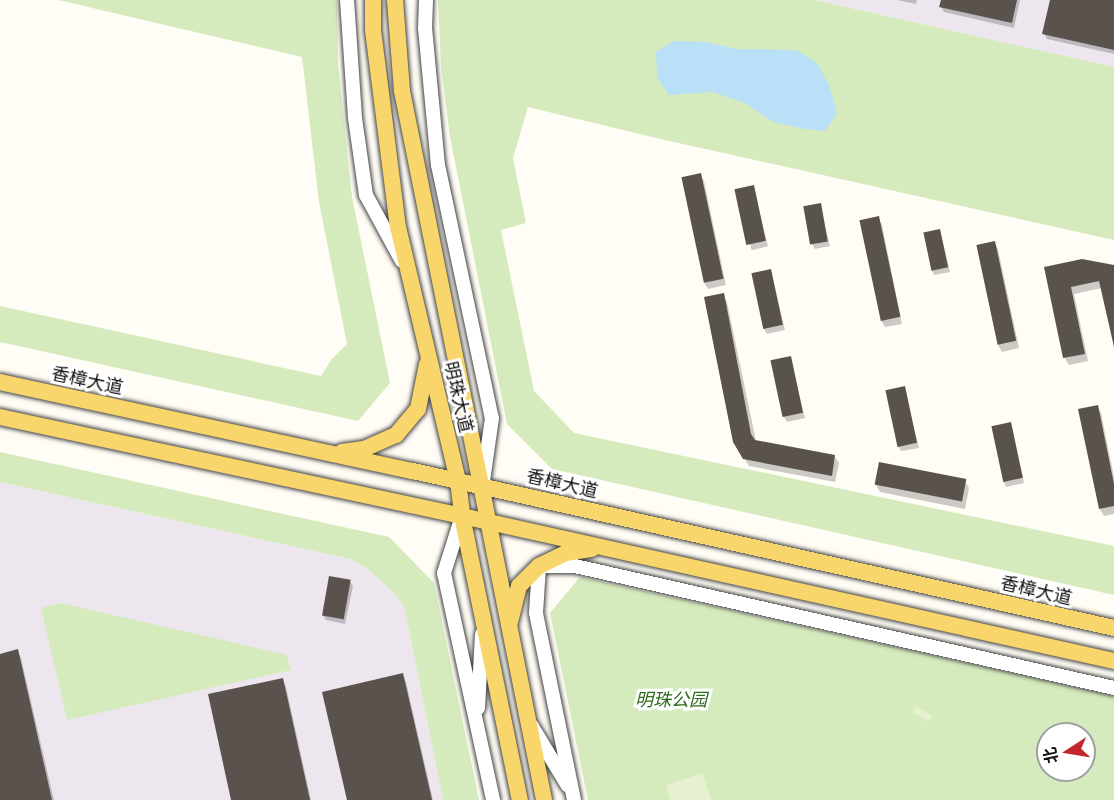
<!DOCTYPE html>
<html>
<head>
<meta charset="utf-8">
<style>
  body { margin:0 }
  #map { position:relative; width:1114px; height:800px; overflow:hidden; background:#fffdf5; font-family:"IBM Plex Serif","Noto Sans SC",serif }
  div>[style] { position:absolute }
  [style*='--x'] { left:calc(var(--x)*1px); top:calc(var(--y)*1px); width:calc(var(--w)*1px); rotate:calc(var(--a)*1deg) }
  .industrial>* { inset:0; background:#eee6ef }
  .green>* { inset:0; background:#d5ebbd }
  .pitch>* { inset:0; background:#e6f2cf; transform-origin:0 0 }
  .water>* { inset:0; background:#b9e0f7 }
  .shadow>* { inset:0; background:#0003; transform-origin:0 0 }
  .building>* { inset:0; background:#5a524d; transform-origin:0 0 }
  .roads { filter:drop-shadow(0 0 2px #444) drop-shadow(0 0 2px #444) }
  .minor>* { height:14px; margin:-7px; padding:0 7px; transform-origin:7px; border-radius:7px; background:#fff }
  .major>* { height:16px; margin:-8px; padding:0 8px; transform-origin:8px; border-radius:8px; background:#f9d66b }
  span { translate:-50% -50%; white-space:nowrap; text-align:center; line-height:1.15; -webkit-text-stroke:6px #fff; paint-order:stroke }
  .street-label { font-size:18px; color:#111 }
  .park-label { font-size:18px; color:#2f6b1f; font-style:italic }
  .north { position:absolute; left:1036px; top:722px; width:60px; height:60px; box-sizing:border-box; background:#fff; border:2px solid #a0a0a0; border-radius:50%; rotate:258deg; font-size:16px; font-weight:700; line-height:24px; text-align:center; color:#111 }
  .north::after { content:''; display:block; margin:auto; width:21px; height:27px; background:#c4262e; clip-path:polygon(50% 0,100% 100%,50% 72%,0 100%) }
</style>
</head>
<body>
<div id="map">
  <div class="industrial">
    <div style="clip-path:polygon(815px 0,1114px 0,1114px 67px,1023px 47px)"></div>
    <div style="clip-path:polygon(0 482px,350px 559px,365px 567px,393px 592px,404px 606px,443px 800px,0 800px)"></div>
  </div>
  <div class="green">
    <div style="clip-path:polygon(58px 0,337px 0,338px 63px,352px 197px,390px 383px,358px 421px,0 342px,0 306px,321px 376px,332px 359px,347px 344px,319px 202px,302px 57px)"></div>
    <div style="clip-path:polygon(438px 0,815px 0,1114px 67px,1114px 240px,656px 138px,528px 107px,513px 158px,526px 223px,501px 230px,534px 391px,574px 433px,1114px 546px,1114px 595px,552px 469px,507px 424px,450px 137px,441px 67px)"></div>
    <div style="clip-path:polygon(0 452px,389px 537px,434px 583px,479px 800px,443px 800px,404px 606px,393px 592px,365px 567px,350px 559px,0 482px)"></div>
    <div style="clip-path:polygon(evenodd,580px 577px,1114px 696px,1114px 800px,588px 800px,550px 613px,580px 577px,1048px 734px,1084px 734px,1084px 770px,1048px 770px,1048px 734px)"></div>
    <div style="clip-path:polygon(61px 603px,287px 655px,291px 670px,67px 720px,41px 608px)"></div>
  </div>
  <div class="pitch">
    <div style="left:916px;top:706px;width:19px;height:7px;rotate:32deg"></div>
    <div style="clip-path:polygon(703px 773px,711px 800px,670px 800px,666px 785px)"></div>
  </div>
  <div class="water">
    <div style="clip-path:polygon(674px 41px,706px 42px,736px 49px,796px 50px,817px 63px,829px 85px,837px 113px,825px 131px,805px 129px,773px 122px,745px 103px,712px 92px,669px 95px,657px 77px,656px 52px)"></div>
  </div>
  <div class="shadow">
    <div style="clip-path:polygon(897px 0,917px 0,916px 4px)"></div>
    <div style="clip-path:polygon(942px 0,1020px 0,1014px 28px,944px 12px,941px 7px)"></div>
    <div style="clip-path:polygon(1052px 0,1114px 0,1114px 54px,1047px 39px,1044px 34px)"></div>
    <div style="clip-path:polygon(700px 174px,704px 181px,726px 285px,708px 289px,704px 282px)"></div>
    <div style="left:753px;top:186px;width:62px;height:17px;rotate:76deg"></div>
    <div style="clip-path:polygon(820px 205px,830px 246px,815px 249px,812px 244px)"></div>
    <div style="clip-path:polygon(878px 218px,882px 225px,902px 324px,885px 327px,881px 320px)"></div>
    <div style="clip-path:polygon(940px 230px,950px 272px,934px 275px,932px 270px)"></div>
    <div style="clip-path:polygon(994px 242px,998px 249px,1019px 348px,1002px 352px,998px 345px,977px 246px)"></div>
    <div style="clip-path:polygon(1114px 266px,1114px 344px,1102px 288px,1074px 294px,1088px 361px,1069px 365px,1065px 358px,1046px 268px)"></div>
    <div style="clip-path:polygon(771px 271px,785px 330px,767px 334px,764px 329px)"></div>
    <div style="clip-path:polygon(723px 295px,727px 302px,756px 441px,835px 457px,839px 463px,835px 482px,749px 466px,739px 449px)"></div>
    <div style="clip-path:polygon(790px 358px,805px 418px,787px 422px,784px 417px)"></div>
    <div style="clip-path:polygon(904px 388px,919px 448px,901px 451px,898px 446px)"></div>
    <div style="clip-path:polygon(1097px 406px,1101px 413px,1114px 477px,1114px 514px,1104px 516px,1100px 509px,1080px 410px)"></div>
    <div style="clip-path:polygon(1010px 423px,1024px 483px,1006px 487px,1004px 482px)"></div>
    <div style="clip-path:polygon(965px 481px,969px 488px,965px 509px,880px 492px,876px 485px)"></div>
    <div style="clip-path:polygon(350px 581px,353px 586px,345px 624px,326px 620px,323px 615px)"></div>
    <div style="clip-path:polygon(17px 651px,21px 658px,54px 800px,0 800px,0 655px)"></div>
    <div style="clip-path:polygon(402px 675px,406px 682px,433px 800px,348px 800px)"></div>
    <div style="clip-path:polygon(282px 680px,286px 687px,311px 800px,232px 800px)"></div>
  </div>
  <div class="building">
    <div style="clip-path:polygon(941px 0,1017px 0,1012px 23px,939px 7px)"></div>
    <div style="clip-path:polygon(1050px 0,1114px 0,1114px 50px,1042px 34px)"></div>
    <div style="left:701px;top:173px;width:108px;height:20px;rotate:78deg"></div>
    <div style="left:754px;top:185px;width:57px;height:20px;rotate:78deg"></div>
    <div style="left:821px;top:203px;width:39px;height:18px;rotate:80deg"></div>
    <div style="left:879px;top:216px;width:103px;height:20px;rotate:78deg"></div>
    <div style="left:940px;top:229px;width:39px;height:17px;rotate:78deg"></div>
    <div style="left:995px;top:241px;width:102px;height:19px;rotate:78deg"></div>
    <div style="clip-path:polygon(1082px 259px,1114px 265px,1114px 347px,1099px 281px,1071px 287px,1085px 354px,1063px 358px,1044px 267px)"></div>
    <div style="left:771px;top:269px;width:57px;height:20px;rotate:78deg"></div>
    <div style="clip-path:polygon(724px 293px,751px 434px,755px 440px,835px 455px,832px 476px,743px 459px,733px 442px,704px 297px)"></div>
    <div style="left:791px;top:356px;width:58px;height:21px;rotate:78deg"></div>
    <div style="left:905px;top:386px;width:58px;height:20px;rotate:78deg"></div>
    <div style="clip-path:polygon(1098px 405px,1114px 484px,1114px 506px,1099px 509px,1078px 409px)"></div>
    <div style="left:1011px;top:422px;width:57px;height:20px;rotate:78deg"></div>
    <div style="left:879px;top:462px;width:89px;height:23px;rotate:11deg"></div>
    <div style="left:329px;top:576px;width:22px;height:40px;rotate:10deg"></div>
    <div style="clip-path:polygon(18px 649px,52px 800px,0 800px,0 654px)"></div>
    <div style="clip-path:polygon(403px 673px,432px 800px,347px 800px,322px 692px)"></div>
    <div style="clip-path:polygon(283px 678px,310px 800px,231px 800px,208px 694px)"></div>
  </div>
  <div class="roads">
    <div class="minor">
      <div style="--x:347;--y:0;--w:118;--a:86.1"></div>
      <div style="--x:355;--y:118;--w:78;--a:81.9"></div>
      <div style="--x:366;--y:195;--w:75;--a:61.4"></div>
      <div style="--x:426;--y:0;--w:28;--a:92"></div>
      <div style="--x:425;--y:28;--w:138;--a:84.6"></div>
      <div style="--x:438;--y:165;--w:259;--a:78"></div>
      <div style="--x:492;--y:418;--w:64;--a:98.1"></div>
      <div style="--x:462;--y:516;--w:60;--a:107.5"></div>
      <div style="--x:444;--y:573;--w:232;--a:77.8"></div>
      <div style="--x:478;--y:708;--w:74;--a:-86.9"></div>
      <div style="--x:531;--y:725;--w:71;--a:58.8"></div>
      <div style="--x:574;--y:800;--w:191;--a:-101.5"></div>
      <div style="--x:536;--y:613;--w:47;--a:-86.3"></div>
      <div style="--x:539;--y:566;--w:36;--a:0"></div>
      <div style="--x:575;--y:566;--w:553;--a:12.75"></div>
    </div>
    <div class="major">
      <div style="--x:373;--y:0;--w:30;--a:90"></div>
      <div style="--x:373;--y:30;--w:199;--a:82.8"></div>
      <div style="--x:398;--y:227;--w:261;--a:76.7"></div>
      <div style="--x:458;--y:481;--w:35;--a:83"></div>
      <div style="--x:462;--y:516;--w:290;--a:78.5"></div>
      <div style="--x:395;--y:0;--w:91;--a:85.6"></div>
      <div style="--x:402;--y:91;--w:723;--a:78.67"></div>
      <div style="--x:0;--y:382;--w:422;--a:12.2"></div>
      <div style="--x:413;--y:471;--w:718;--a:12.62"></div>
      <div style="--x:0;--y:417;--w:472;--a:12.1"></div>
      <div style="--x:462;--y:516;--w:668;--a:12.54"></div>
      <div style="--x:342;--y:452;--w:22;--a:-8"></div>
      <div style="--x:364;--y:449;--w:35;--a:-24"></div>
      <div style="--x:396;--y:435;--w:34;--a:-50"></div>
      <div style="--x:418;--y:409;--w:46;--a:-78.7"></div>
      <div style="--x:510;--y:622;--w:37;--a:-76"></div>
      <div style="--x:519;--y:586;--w:28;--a:-45"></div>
      <div style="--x:539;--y:566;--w:30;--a:-26"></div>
      <div style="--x:566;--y:553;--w:26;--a:-9"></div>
    </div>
  </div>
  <div class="street-label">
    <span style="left:87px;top:381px;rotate:12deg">香樟大道</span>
    <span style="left:458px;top:397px;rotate:77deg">明珠大道</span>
    <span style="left:562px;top:484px;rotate:13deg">香樟大道</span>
    <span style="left:1036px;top:591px;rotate:13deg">香樟大道</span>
  </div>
  <div class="park-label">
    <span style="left:671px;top:700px">明珠公园</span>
  </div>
  <div class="north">北</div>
</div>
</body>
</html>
